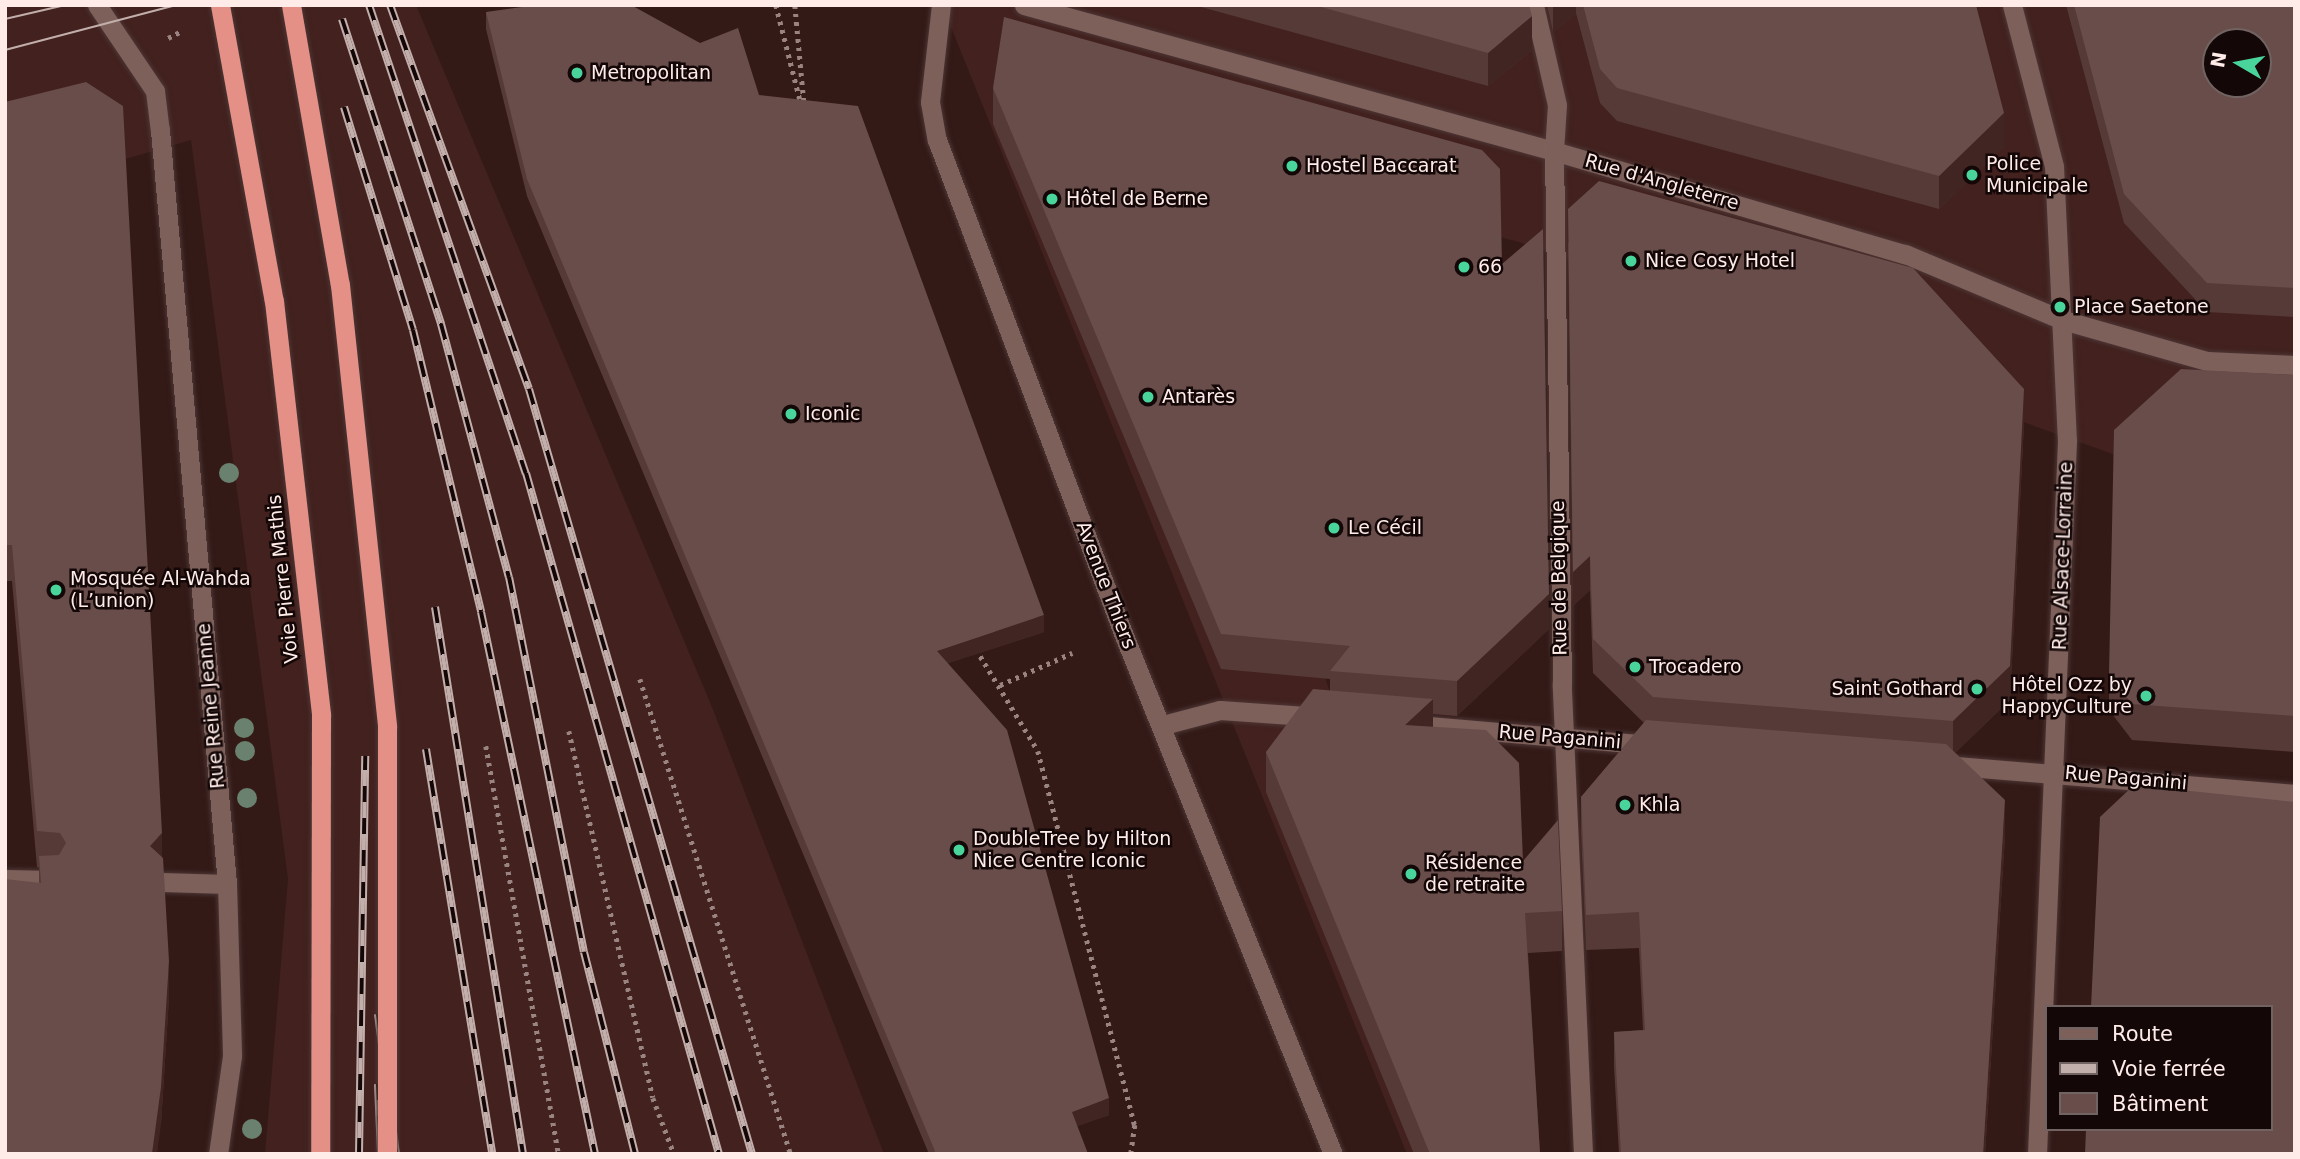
<!DOCTYPE html>
<html>
<head>
<meta charset="utf-8">
<style>
  body { margin:0 }
  #map { position:relative; width:2300px; height:1159px; overflow:hidden; background:#331a17; font-family:"DejaVu Sans",sans-serif }
  div>[style] { position:absolute }
  [style*='--x'] { left:calc(var(--x)*1px); top:calc(var(--y)*1px); width:calc(var(--w)*1px); rotate:calc(var(--a)*1deg) }
  .built>* { inset:0; background:#42211e }
  .path>* { height:4.5px; margin-top:-2.25px; transform-origin:0; background:repeating-linear-gradient(90deg,#9a8481 0 3.5px,transparent 0 8.5px) }
  .roads { filter:drop-shadow(0 0 2px #4c3736) drop-shadow(0 0 2px #4c3736) }
  .service>* { height:19px; margin:-9.5px; padding:0 9.5px; transform-origin:9.5px; border-radius:9.5px; background:#7e605b }
  .pedestrian>* { height:19px; margin:-9.5px; padding:0 9.5px; transform-origin:9.5px; border-radius:9.5px; background:#7e605b }
  .minor>* { height:19px; margin:-9.5px; padding:0 9.5px; transform-origin:9.5px; border-radius:9.5px; background:#7e605b }
  .tertiary>* { height:19px; margin:-9.5px; padding:0 9.5px; transform-origin:9.5px; border-radius:9.5px; background:#7e605b }
  .tram>* { height:2px; margin:-1px; padding:0 1px; transform-origin:1px; border-radius:1px; background:#c2aeab }
  .rail>* { height:8px; margin-top:-4px; transform-origin:0; background:repeating-linear-gradient(90deg,#130807 0 16px,#c2aeab 0 32px); box-sizing:border-box; border-block:2px solid #c2aeab }
  .bridges { filter:drop-shadow(0 0 2px #4c3736) drop-shadow(0 0 2px #4c3736) }
  .trunk-bridge>* { height:19px; margin:-9.5px; padding:0 9.5px; transform-origin:9.5px; border-radius:9.5px; background:#e49086 }
  .trees>* { width:20px; height:20px; margin:-10px; border-radius:50%; background:#69816e }
  .wall>* { inset:0; background:#563a37 }
  .shaded-wall>* { inset:0; background:#402522 }
  .building>* { inset:0; background:#684d4a }
  .dots>* { width:19px; height:19px; translate:-50% -50%; box-sizing:border-box; border:4px solid #130807; border-radius:50% }
  span { translate:-50% -50%; white-space:nowrap; text-align:center; line-height:1.15; -webkit-text-stroke:5px #130807; paint-order:stroke }
  .poi-label { font-size:19px; color:#ffece9 }
  .left { translate:0 -50%; text-align:left }
  .right { translate:-100% -50%; text-align:right }
  .street-label { font-size:19px; color:#ffece9 }
  .frame { position:absolute; inset:0; border:7px solid #ffece9; pointer-events:none }
  .legend { position:absolute; left:2045px; top:1005px; width:228px; height:126px; box-sizing:border-box; background:#130807; border:2px solid #716361; margin:0; padding:9px 12px; list-style:none; font-size:21px; color:#ffece9 }
  .legend li { display:flex; align-items:center; gap:14px; height:35px }
  .legend b { width:35px; border:2px solid #716361 }
  .north { position:absolute; left:2202px; top:28px; width:70px; height:70px; box-sizing:border-box; background:#130807; border:2px solid #716361; border-radius:50%; rotate:280deg; font-size:19px; font-weight:700; line-height:28px; text-align:center; color:#ffece9 }
  .north::after { content:''; display:block; margin:auto; width:24px; height:32px; background:#49d49c; clip-path:polygon(50% 0,100% 100%,50% 72%,0 100%) }
</style>
</head>
<body>
<div id="map">
  <div class="built">
    <div style="clip-path:polygon(5px 5px,416px 5px,712px 707px,884px 1154px,265px 1154px,288px 879px,191px 140px,5px 194px)"></div>
    <div style="clip-path:polygon(evenodd,942px 5px,2295px 5px,2295px 487px,2180px 478px,1519px 242px,1130px 141px,1498px 1154px,1407px 1154px,942px 5px,2216px 42px,2258px 42px,2258px 84px,2216px 84px,2216px 42px)"></div>
  </div>
  <div class="path">
    <div style="--x:776;--y:5;--w:102;--a:75.8"></div>
    <div style="--x:795;--y:5;--w:97;--a:84.7"></div>
    <div style="--x:168;--y:38;--w:13;--a:-27"></div>
    <div style="--x:976;--y:649;--w:119;--a:58.7"></div>
    <div style="--x:1038;--y:751;--w:386;--a:75.5"></div>
    <div style="--x:1135;--y:1125;--w:29;--a:98"></div>
    <div style="--x:640;--y:679;--w:498;--a:72.4"></div>
    <div style="--x:1000;--y:685;--w:79;--a:-24"></div>
    <div style="--x:569;--y:731;--w:376;--a:77.1"></div>
    <div style="--x:653;--y:1098;--w:60;--a:69.4"></div>
    <div style="--x:486;--y:746;--w:414;--a:79.9"></div>
  </div>
  <div class="roads">
    <div class="service">
      <div style="--x:5;--y:879;--w:49;--a:1.2"></div>
      <div style="--x:162;--y:882;--w:65;--a:1.8"></div>
    </div>
    <div class="pedestrian">
      <div style="--x:1024;--y:5;--w:550;--a:15.4"></div>
      <div style="--x:1554;--y:151;--w:46;--a:-86.3"></div>
      <div style="--x:1557;--y:105;--w:103;--a:-103"></div>
    </div>
    <div class="minor">
      <div style="--x:97;--y:5;--w:104;--a:56"></div>
      <div style="--x:155;--y:91;--w:39;--a:83"></div>
      <div style="--x:160;--y:130;--w:757;--a:84.92"></div>
      <div style="--x:227;--y:884;--w:172;--a:88.3"></div>
      <div style="--x:232;--y:1056;--w:99;--a:98.1"></div>
      <div style="--x:2012;--y:5;--w:166;--a:75.4"></div>
      <div style="--x:2054;--y:166;--w:275;--a:87.3"></div>
      <div style="--x:2067;--y:441;--w:714;--a:92.41"></div>
      <div style="--x:1406;--y:724;--w:247;--a:4.9"></div>
      <div style="--x:1163;--y:725;--w:59;--a:-14.7"></div>
      <div style="--x:1220;--y:710;--w:100;--a:4"></div>
      <div style="--x:1944;--y:765;--w:352;--a:4.7"></div>
      <div style="--x:1583;--y:1154;--w:470;--a:-92.6"></div>
      <div style="--x:1562;--y:684;--w:533;--a:-90.86"></div>
      <div style="--x:1554;--y:151;--w:366;--a:16.4"></div>
      <div style="--x:1905;--y:254;--w:171;--a:22.7"></div>
      <div style="--x:2063;--y:320;--w:150;--a:15.9"></div>
      <div style="--x:2207;--y:361;--w:88;--a:2.6"></div>
    </div>
    <div class="tertiary">
      <div style="--x:941;--y:5;--w:98;--a:96.5"></div>
      <div style="--x:930;--y:102;--w:39;--a:80"></div>
      <div style="--x:937;--y:140;--w:527;--a:69.33"></div>
      <div style="--x:1123;--y:633;--w:562;--a:68.05"></div>
    </div>
  </div>
  <div class="tram">
    <div style="--x:5;--y:19;--w:62;--a:-13.1"></div>
    <div style="--x:5;--y:50;--w:177;--a:-14.7"></div>
  </div>
  <div class="rail">
    <div style="--x:369;--y:5;--w:494;--a:71.5"></div>
    <div style="--x:526;--y:473;--w:708;--a:74.18"></div>
    <div style="--x:390;--y:5;--w:408;--a:70.1"></div>
    <div style="--x:529;--y:389;--w:797;--a:73.75"></div>
    <div style="--x:342;--y:19;--w:321;--a:72"></div>
    <div style="--x:441;--y:324;--w:262;--a:75"></div>
    <div style="--x:509;--y:577;--w:382;--a:78.7"></div>
    <div style="--x:584;--y:952;--w:208;--a:75.8"></div>
    <div style="--x:344;--y:107;--w:233;--a:72.8"></div>
    <div style="--x:413;--y:330;--w:290;--a:76.4"></div>
    <div style="--x:481;--y:612;--w:554;--a:78.12"></div>
    <div style="--x:435;--y:607;--w:554;--a:80.86"></div>
    <div style="--x:426;--y:749;--w:410;--a:80.7"></div>
    <div style="--x:378;--y:1014;--w:141;--a:82.7"></div>
    <div style="--x:378;--y:1084;--w:70;--a:87.5"></div>
    <div style="--x:359;--y:1154;--w:398;--a:-89.1"></div>
  </div>
  <div class="bridges">
    <div class="trunk-bridge">
      <div style="--x:220;--y:5;--w:301;--a:79.7"></div>
      <div style="--x:274;--y:301;--w:416;--a:83.5"></div>
      <div style="--x:321;--y:714;--w:440;--a:90.1"></div>
      <div style="--x:291;--y:5;--w:284;--a:80.1"></div>
      <div style="--x:340;--y:285;--w:443;--a:83.9"></div>
      <div style="--x:387;--y:726;--w:428;--a:90"></div>
    </div>
  </div>
  <div class="trees">
    <div style="left:229px;top:473px"></div>
    <div style="left:244px;top:728px"></div>
    <div style="left:245px;top:751px"></div>
    <div style="left:247px;top:798px"></div>
    <div style="left:252px;top:1129px"></div>
  </div>
  <div class="wall">
    <div style="clip-path:polygon(1194px 5px,1529px 5px,1532px 50px,1488px 86px)"></div>
    <div style="clip-path:polygon(1547px 5px,1976px 5px,2004px 146px,1939px 209px,1617px 121px,1600px 103px,1576px 13px,1553px 32px)"></div>
    <div style="clip-path:polygon(2066px 5px,2295px 5px,2295px 317px,2207px 312px,2124px 223px)"></div>
    <div style="clip-path:polygon(486px 12px,759px 95px,1044px 632px,948px 663px,1109px 1115px,1077px 1126px,1088px 1154px,929px 1154px,527px 196px,486px 29px)"></div>
    <div style="clip-path:polygon(993px 88px,1502px 264px,1549px 629px,1457px 716px,1433px 714px,1433px 727px,1523px 861px,1562px 911px,1562px 951px,1528px 953px,1540px 1154px,1414px 1154px,1266px 792px,1266px 752px,1330px 691px,1330px 679px,1221px 669px,993px 124px)"></div>
    <div style="clip-path:polygon(5px 102px,162px 857px,169px 997px,161px 1124px,39px 882px,39px 868px,37px 867px,12px 581px,5px 581px)"></div>
    <div style="clip-path:polygon(1568px 243px,2024px 423px,2010px 700px,1955px 753px,2005px 836px,1985px 1154px,1619px 1154px,1614px 1067px,1614px 1032px,1643px 1030px,1639px 948px,1586px 950px,1581px 833px,1581px 797px,1644px 723px,1593px 673px,1590px 590px,1573px 606px)"></div>
    <div style="clip-path:polygon(2295px 375px,2295px 752px,2132px 740px,2109px 710px,2109px 674px)"></div>
  </div>
  <div class="shaded-wall">
    <div style="clip-path:polygon(1553px 5px,1576px 5px,1576px 13px,1553px 32px)"></div>
    <div style="clip-path:polygon(1532px 16px,1532px 50px,1488px 86px,1488px 53px)"></div>
    <div style="clip-path:polygon(2004px 113px,2004px 146px,1939px 209px,1939px 176px)"></div>
    <div style="clip-path:polygon(2024px 389px,2024px 423px,2010px 700px,1953px 755px,1953px 721px)"></div>
    <div style="clip-path:polygon(1590px 556px,1590px 590px,1573px 606px,1573px 572px)"></div>
    <div style="clip-path:polygon(1549px 594px,1549px 629px,1457px 716px,1457px 681px)"></div>
    <div style="clip-path:polygon(1044px 615px,1044px 632px,937px 667px,937px 651px)"></div>
    <div style="clip-path:polygon(1433px 699px,1433px 739px,1405px 725px)"></div>
    <div style="clip-path:polygon(2005px 800px,2005px 836px,1985px 1154px,1983px 1154px)"></div>
    <div style="clip-path:polygon(162px 833px,162px 870px,150px 846px)"></div>
    <div style="clip-path:polygon(169px 961px,169px 997px,161px 1124px,157px 1154px,152px 1154px)"></div>
    <div style="clip-path:polygon(1109px 1098px,1109px 1115px,1072px 1128px,1072px 1112px)"></div>
  </div>
  <div class="building">
    <div style="clip-path:polygon(536px 5px,631px 5px,700px 43px,738px 28px,759px 95px,858px 106px,1044px 615px,937px 651px,1007px 730px,1109px 1098px,1072px 1112px,1088px 1154px,933px 1154px,935px 1151px,527px 179px,486px 12px)"></div>
    <div style="clip-path:polygon(1314px 5px,1529px 5px,1532px 16px,1488px 53px)"></div>
    <div style="clip-path:polygon(1583px 5px,1976px 5px,2004px 113px,1939px 176px,1617px 88px,1600px 69px)"></div>
    <div style="clip-path:polygon(evenodd,2074px 5px,2295px 5px,2295px 288px,2207px 283px,2124px 194px,2074px 5px,2216px 42px,2258px 42px,2258px 84px,2216px 84px,2216px 42px)"></div>
    <div style="clip-path:polygon(1004px 17px,1482px 150px,1500px 169px,1502px 264px,1543px 229px,1549px 594px,1457px 681px,1330px 671px,1350px 646px,1221px 634px,993px 88px)"></div>
    <div style="clip-path:polygon(86px 82px,123px 106px,162px 833px,150px 846px,163px 858px,169px 961px,161px 1087px,152px 1154px,5px 1154px,5px 879px,41px 883px,39px 856px,59px 855px,66px 843px,60px 833px,37px 831px,12px 545px,5px 545px,5px 102px)"></div>
    <div style="clip-path:polygon(1599px 181px,1913px 268px,2024px 389px,2010px 666px,1953px 721px,1653px 697px,1593px 639px,1590px 556px,1573px 572px,1568px 209px)"></div>
    <div style="clip-path:polygon(2181px 369px,2295px 375px,2295px 716px,2132px 704px,2109px 674px,2114px 430px)"></div>
    <div style="clip-path:polygon(1313px 689px,1433px 699px,1405px 725px,1486px 730px,1519px 763px,1523px 861px,1558px 820px,1562px 911px,1525px 913px,1540px 1154px,1430px 1154px,1266px 752px)"></div>
    <div style="clip-path:polygon(1646px 720px,1946px 744px,2005px 800px,1983px 1154px,1621px 1154px,1614px 1032px,1645px 1030px,1639px 912px,1586px 915px,1581px 797px)"></div>
    <div style="clip-path:polygon(2134px 785px,2295px 802px,2295px 1154px,2085px 1154px,2086px 1129px,2270px 1129px,2270px 1007px,2091px 1007px,2100px 817px)"></div>
  </div>
  <div class="dots">
    <div style="left:577px;top:73px;background:#49d49c"></div>
    <div style="left:1292px;top:166px;background:#49d49c"></div>
    <div style="left:1972px;top:175px;background:#49d49c"></div>
    <div style="left:1052px;top:199px;background:#49d49c"></div>
    <div style="left:1631px;top:261px;background:#49d49c"></div>
    <div style="left:1464px;top:267px;background:#49d49c"></div>
    <div style="left:2060px;top:307px;background:#49d49c"></div>
    <div style="left:1148px;top:397px;background:#49d49c"></div>
    <div style="left:791px;top:414px;background:#49d49c"></div>
    <div style="left:1334px;top:528px;background:#49d49c"></div>
    <div style="left:56px;top:590px;background:#49d49c"></div>
    <div style="left:1635px;top:667px;background:#49d49c"></div>
    <div style="left:1977px;top:689px;background:#49d49c"></div>
    <div style="left:2146px;top:696px;background:#49d49c"></div>
    <div style="left:1625px;top:805px;background:#49d49c"></div>
    <div style="left:959px;top:850px;background:#49d49c"></div>
    <div style="left:1411px;top:874px;background:#49d49c"></div>
  </div>
  <div class="poi-label">
    <span class="left" style="left:591px;top:73px">Metropolitan</span>
    <span class="left" style="left:1986px;top:175px">Police<br>Municipale</span>
    <span class="left" style="left:1306px;top:166px">Hostel Baccarat</span>
    <span class="left" style="left:1066px;top:199px">Hôtel de Berne</span>
    <span class="left" style="left:1645px;top:261px">Nice Cosy Hotel</span>
    <span class="left" style="left:1478px;top:267px">66</span>
    <span class="left" style="left:2074px;top:307px">Place Saetone</span>
    <span class="left" style="left:1162px;top:397px">Antarès</span>
    <span class="left" style="left:805px;top:414px">Iconic</span>
    <span class="left" style="left:1348px;top:528px">Le Cécil</span>
    <span class="left" style="left:70px;top:590px">Mosquée Al-Wahda<br>(L’union)</span>
    <span class="left" style="left:1649px;top:667px">Trocadero</span>
    <span class="right" style="left:2132px;top:696px">Hôtel Ozz by<br>HappyCulture</span>
    <span class="right" style="left:1963px;top:689px">Saint Gothard</span>
    <span class="left" style="left:1639px;top:805px">Khla</span>
    <span class="left" style="left:973px;top:850px">DoubleTree by Hilton<br>Nice Centre Iconic</span>
    <span class="left" style="left:1425px;top:874px">Résidence<br>de retraite</span>
  </div>
  <div class="street-label">
    <span style="left:1662px;top:182px;rotate:16deg">Rue d'Angleterre</span>
    <span style="left:2063px;top:556px;rotate:-88deg">Rue Alsace-Lorraine</span>
    <span style="left:1559px;top:578px;rotate:-91deg">Rue de Belgique</span>
    <span style="left:283px;top:579px;rotate:-96deg">Voie Pierre Mathis</span>
    <span style="left:1106px;top:585px;rotate:69deg">Avenue Thiers</span>
    <span style="left:211px;top:706px;rotate:-95deg">Rue Reine Jeanne</span>
    <span style="left:1560px;top:737px;rotate:5deg">Rue Paganini</span>
    <span style="left:2126px;top:778px;rotate:5deg">Rue Paganini</span>
  </div>
  <div class="frame"></div>
  <ul class="legend">
  <li><b style="height:9px;background:#7e605b"></b>Route</li>
  <li><b style="height:9px;background:#c2aeab"></b>Voie ferrée</li>
  <li><b style="height:19px;background:#684d4a"></b>Bâtiment</li>
  </ul>
  <div class="north">N</div>
</div>
</body>
</html>
